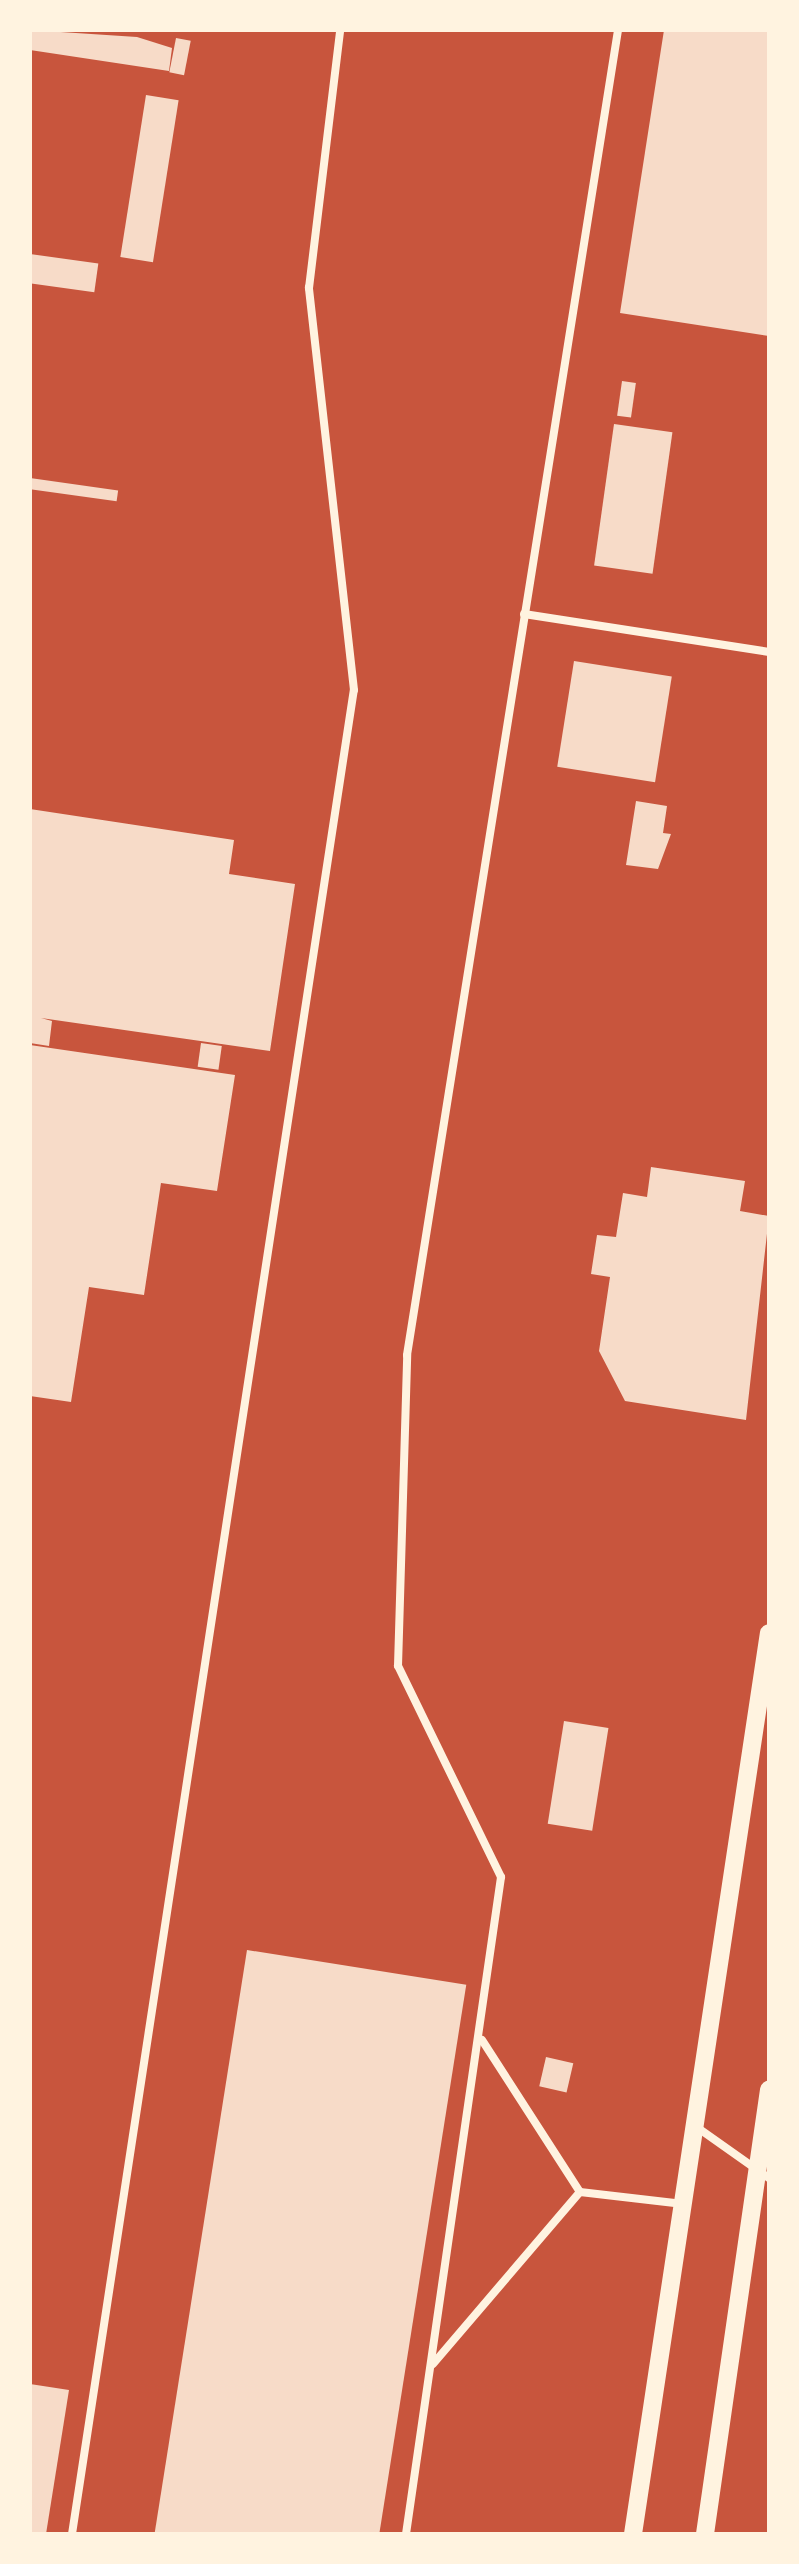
<!DOCTYPE html>
<html>
<head>
<meta charset="utf-8">
<style>
  body { margin:0 }
  #map { position:relative; width:799px; height:2564px; overflow:hidden; background:#c8553d; font-family:Manrope,sans-serif }
  div>[style] { position:absolute }
  [style*='--x'] { left:calc(var(--x)*1px); top:calc(var(--y)*1px); width:calc(var(--w)*1px); rotate:calc(var(--a)*1deg) }
  .building>* { inset:0; background:#f7dbc8; transform-origin:0 0 }
  .service>* { height:8px; margin:-4px; padding:0 4px; transform-origin:4px; border-radius:4px; background:#fff3e0 }
  .tertiary>* { height:18px; margin:-9px; padding:0 9px; transform-origin:9px; border-radius:9px; background:#fff3e0 }
  span { translate:-50% -50%; white-space:nowrap; text-align:center; line-height:1.15; -webkit-text-stroke:9px #fff3e0; paint-order:stroke }
  .frame { position:absolute; inset:0; border:32px solid #fff3e0; pointer-events:none }
</style>
</head>
<body>
<div id="map">
  <div class="building">
    <div style="clip-path:polygon(30px 30px,137px 37px,172px 48px,169px 71px,30px 50px)"></div>
    <div style="clip-path:polygon(664px 30px,769px 30px,769px 336px,620px 313px)"></div>
    <div style="left:176px;top:38px;width:15px;height:35px;rotate:11deg"></div>
    <div style="left:146px;top:95px;width:33px;height:164px;rotate:9deg"></div>
    <div style="left:30px;top:254px;width:69px;height:29px;rotate:8deg"></div>
    <div style="left:622px;top:381px;width:14px;height:35px;rotate:8deg"></div>
    <div style="left:614px;top:424px;width:59px;height:143px;rotate:8deg"></div>
    <div style="left:30px;top:478px;width:89px;height:11px;rotate:8deg"></div>
    <div style="left:574px;top:661px;width:99px;height:107px;rotate:9deg"></div>
    <div style="clip-path:polygon(636px 801px,667px 806px,663px 833px,671px 834px,658px 869px,626px 865px)"></div>
    <div style="clip-path:polygon(30px 809px,234px 840px,229px 874px,295px 884px,270px 1051px,41px 1018px,52px 1021px,49px 1046px,30px 1043px)"></div>
    <div style="left:201px;top:1043px;width:21px;height:24px;rotate:8deg"></div>
    <div style="clip-path:polygon(30px 1045px,235px 1075px,217px 1191px,161px 1183px,144px 1295px,89px 1287px,71px 1402px,30px 1396px)"></div>
    <div style="clip-path:polygon(651px 1167px,745px 1181px,740px 1211px,769px 1216px,746px 1420px,625px 1401px,599px 1351px,610px 1277px,591px 1274px,597px 1235px,616px 1237px,623px 1193px,647px 1197px)"></div>
    <div style="left:564px;top:1721px;width:45px;height:104px;rotate:9deg"></div>
    <div style="left:247px;top:1950px;width:222px;height:592px;rotate:9deg"></div>
    <div style="left:546px;top:2057px;width:28px;height:30px;rotate:13deg"></div>
    <div style="clip-path:polygon(30px 2384px,69px 2390px,46px 2534px,30px 2534px)"></div>
  </div>
  <div class="service">
    <div style="--x:524;--y:614;--w:248;--a:8.8"></div>
    <div style="--x:482;--y:2040;--w:181;--a:57.2"></div>
    <div style="--x:580;--y:2192;--w:104;--a:6.6"></div>
    <div style="--x:698;--y:2128;--w:87;--a:35.2"></div>
    <div style="--x:433;--y:2364;--w:226;--a:-49.5"></div>
    <div style="--x:72;--y:2534;--w:1865;--a:-81.31"></div>
    <div style="--x:354;--y:690;--w:405;--a:-96.4"></div>
    <div style="--x:309;--y:288;--w:260;--a:-83.1"></div>
    <div style="--x:406;--y:2534;--w:664;--a:-81.77"></div>
    <div style="--x:501;--y:1877;--w:235;--a:-116"></div>
    <div style="--x:398;--y:1666;--w:311;--a:-88.3"></div>
    <div style="--x:407;--y:1355;--w:1342;--a:-80.95"></div>
  </div>
  <div class="tertiary">
    <div style="--x:633;--y:2534;--w:911;--a:-81.42"></div>
    <div style="--x:705;--y:2534;--w:449;--a:-81.8"></div>
  </div>
  <div class="frame"></div>
</div>
</body>
</html>
